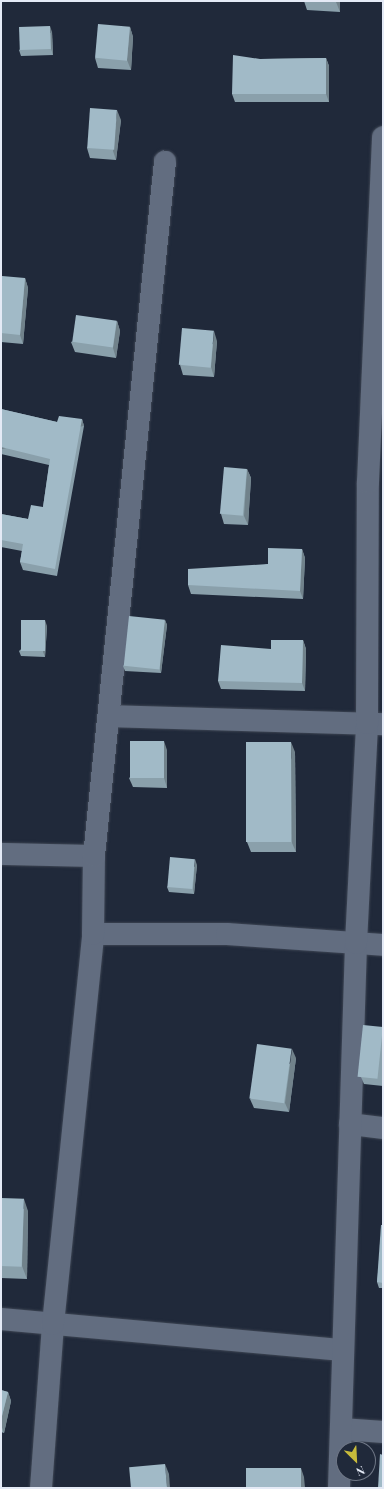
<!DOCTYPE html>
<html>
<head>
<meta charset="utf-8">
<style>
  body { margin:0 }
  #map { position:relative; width:384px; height:1489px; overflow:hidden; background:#20293a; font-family:"Playfair Display",serif }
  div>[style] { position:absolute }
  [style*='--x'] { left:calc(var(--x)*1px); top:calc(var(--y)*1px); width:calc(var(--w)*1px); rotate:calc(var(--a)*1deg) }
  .roads { filter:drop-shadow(0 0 1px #3e4654) drop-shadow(0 0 1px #3e4654) }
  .minor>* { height:22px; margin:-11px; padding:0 11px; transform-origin:11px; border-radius:11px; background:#626d80 }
  .wall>* { inset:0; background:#8aa0ab }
  .shaded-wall>* { inset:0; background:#71828b; transform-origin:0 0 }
  .building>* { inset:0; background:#a1bac7; transform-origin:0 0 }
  span { translate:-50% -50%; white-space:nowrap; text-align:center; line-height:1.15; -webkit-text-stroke:4px #20293a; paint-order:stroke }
  .frame { position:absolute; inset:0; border:2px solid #e4eaf6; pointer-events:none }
  .north { position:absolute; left:336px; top:1441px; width:40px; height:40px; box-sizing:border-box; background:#20293a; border:1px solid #6e7685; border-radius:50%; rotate:156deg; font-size:11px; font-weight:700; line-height:16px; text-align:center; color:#e4eaf6 }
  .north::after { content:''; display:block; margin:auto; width:14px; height:18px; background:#c8bb3b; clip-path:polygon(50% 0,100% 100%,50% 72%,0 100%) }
</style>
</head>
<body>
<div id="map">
  <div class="roads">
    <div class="minor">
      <div style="--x:109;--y:716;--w:274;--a:1.7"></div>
      <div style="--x:1;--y:854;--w:93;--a:1.2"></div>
      <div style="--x:93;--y:934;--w:134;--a:0"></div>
      <div style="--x:227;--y:934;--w:156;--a:4"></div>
      <div style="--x:350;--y:1124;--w:33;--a:7"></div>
      <div style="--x:1;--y:1319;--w:343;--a:5.2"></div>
      <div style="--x:342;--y:1429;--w:41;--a:4.2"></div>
      <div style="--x:41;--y:1488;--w:164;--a:-85.8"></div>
      <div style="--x:53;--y:1324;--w:392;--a:-84.1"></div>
      <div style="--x:93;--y:934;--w:78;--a:-89.3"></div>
      <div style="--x:94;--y:856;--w:698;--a:-84.16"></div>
      <div style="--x:339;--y:1488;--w:545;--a:-88.21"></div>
      <div style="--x:356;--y:943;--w:220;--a:-87.1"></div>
      <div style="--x:367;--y:723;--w:241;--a:-89.8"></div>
      <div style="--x:368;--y:482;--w:345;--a:-87.5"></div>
    </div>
  </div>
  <div class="wall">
    <div style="clip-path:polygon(304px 1px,340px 1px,340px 12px,307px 10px)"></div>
    <div style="clip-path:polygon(130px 27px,133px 37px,131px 70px,98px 68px,95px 58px)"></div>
    <div style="clip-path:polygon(52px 32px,53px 55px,21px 56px,19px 50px)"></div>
    <div style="clip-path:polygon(326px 58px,329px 66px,329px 102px,235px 102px,232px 94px,260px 59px)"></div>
    <div style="clip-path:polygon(121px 120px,116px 160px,90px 158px,87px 148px)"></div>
    <div style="clip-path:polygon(25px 278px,28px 288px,23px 344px,1px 342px,1px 289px)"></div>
    <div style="clip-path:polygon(117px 321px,120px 331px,116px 358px,75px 352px,71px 342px)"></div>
    <div style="clip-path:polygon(217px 341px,214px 377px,183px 375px,180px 365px)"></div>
    <div style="clip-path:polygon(1px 409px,57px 422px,82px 419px,84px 426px,57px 576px,23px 570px,20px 562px,22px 551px,1px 547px,1px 514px,28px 519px,43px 507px,49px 465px,1px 454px)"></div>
    <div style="clip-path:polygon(247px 469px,251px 478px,248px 525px,224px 524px,221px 514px)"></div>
    <div style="clip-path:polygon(302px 549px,305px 558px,303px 599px,191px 594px,188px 585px,268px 564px)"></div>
    <div style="clip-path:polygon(165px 620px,167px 625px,161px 673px,125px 671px,123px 666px)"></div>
    <div style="clip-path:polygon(47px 626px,45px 657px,21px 656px,19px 651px)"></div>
    <div style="clip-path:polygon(303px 640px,306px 649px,305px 691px,221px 689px,218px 681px,271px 649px)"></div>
    <div style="clip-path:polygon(167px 750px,167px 788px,133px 787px,129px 778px)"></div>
    <div style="clip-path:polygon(295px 752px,296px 852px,251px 852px,247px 842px)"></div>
    <div style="clip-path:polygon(197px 865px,194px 894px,169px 892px,167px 887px)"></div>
    <div style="clip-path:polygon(383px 1027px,383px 1086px,364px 1084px,361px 1077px)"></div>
    <div style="clip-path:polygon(296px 1058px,289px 1112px,254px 1108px,250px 1099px)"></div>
    <div style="clip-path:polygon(1px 1198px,28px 1211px,27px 1279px,1px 1278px)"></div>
    <div style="clip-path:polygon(383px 1225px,383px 1288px,379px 1288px,377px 1282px)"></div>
    <div style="clip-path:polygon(1px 1390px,8px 1392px,11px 1401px,4px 1433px,1px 1432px)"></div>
  </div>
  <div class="shaded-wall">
    <div style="clip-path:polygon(336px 1px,340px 1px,340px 12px,336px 2px)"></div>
    <div style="clip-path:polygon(50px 26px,52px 32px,53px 55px,51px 49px)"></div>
    <div style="clip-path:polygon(130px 27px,133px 37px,131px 70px,127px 60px)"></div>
    <div style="clip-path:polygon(326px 58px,329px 66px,329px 102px,326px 94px)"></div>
    <div style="clip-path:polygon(117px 110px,121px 120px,116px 160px,113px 151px)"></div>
    <div style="clip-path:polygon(25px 278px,28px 288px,23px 344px,20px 335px)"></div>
    <div style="clip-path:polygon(117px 321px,120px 331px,116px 358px,113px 348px)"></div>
    <div style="clip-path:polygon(214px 331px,217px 341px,214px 377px,211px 367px)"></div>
    <div style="left:82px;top:419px;width:7px;height:152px;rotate:74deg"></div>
    <div style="clip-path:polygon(247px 469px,251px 478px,248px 525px,244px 516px)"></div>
    <div style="clip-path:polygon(302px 549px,305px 558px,303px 599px,300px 591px)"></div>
    <div style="clip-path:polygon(45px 620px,47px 626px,45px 657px,43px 652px)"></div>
    <div style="clip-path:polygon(165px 620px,167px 625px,161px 673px,159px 667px)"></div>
    <div style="clip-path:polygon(303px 640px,306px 649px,305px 691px,302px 683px)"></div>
    <div style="clip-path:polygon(164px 741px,167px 750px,167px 788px,164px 778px)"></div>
    <div style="clip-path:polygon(291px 742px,295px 752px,296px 852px,292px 843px)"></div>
    <div style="clip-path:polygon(195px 859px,197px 865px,194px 894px,193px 889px)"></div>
    <div style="clip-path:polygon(292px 1049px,296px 1058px,289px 1112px,285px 1103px)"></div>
    <div style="clip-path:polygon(24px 1199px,28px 1211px,27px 1279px,22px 1266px)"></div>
    <div style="clip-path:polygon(8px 1392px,11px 1401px,4px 1433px,1px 1425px,1px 1420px)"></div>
    <div style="clip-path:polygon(165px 1464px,169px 1474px,170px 1488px,167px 1488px)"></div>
    <div style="clip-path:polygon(301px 1468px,304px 1477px,305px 1488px,301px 1488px)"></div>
  </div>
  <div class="building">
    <div style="clip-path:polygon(320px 1px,336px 1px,336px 2px)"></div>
    <div style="left:98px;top:24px;width:32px;height:34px;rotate:5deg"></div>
    <div style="left:50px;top:26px;width:23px;height:31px;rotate:88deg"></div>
    <div style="clip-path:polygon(233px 55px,260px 59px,326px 58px,326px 94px,232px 94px)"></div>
    <div style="left:90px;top:108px;width:27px;height:40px;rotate:4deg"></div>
    <div style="clip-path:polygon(2px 276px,25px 278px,20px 335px,1px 333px,1px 289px)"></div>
    <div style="left:76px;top:315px;width:41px;height:27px;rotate:8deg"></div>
    <div style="left:182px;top:328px;width:32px;height:37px;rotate:5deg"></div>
    <div style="clip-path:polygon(1px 409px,57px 422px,59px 416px,82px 419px,55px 569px,20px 562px,23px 544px,1px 540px,1px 514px,28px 519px,31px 505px,43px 507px,50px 459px,1px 447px)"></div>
    <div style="left:224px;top:467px;width:23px;height:47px;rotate:5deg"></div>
    <div style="clip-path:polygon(268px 548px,302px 549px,300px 591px,188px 585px,188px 569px,268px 564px)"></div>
    <div style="left:129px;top:616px;width:36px;height:50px;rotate:6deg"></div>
    <div style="left:21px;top:620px;width:24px;height:31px"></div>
    <div style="clip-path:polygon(271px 640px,303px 640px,302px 683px,218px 681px,221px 645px,271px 649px)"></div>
    <div style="left:130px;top:741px;width:34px;height:37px"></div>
    <div style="left:246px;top:742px;width:45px;height:100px"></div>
    <div style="left:170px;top:857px;width:25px;height:30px;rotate:5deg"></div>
    <div style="left:363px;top:1025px;width:20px;height:52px;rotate:6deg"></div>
    <div style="left:257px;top:1044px;width:35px;height:55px;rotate:8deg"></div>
    <div style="left:1px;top:1198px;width:23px;height:68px;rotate:2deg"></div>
    <div style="clip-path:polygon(381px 1225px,383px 1225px,383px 1283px,377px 1282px)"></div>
    <div style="clip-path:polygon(1px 1390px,8px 1392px,1px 1420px)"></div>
    <div style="clip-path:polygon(380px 1454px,383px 1455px,383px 1488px,378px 1488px)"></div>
    <div style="left:165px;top:1464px;width:24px;height:36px;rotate:85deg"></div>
    <div style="left:301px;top:1468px;width:20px;height:55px;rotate:90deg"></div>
  </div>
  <div class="frame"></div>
  <div class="north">N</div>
</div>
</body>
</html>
